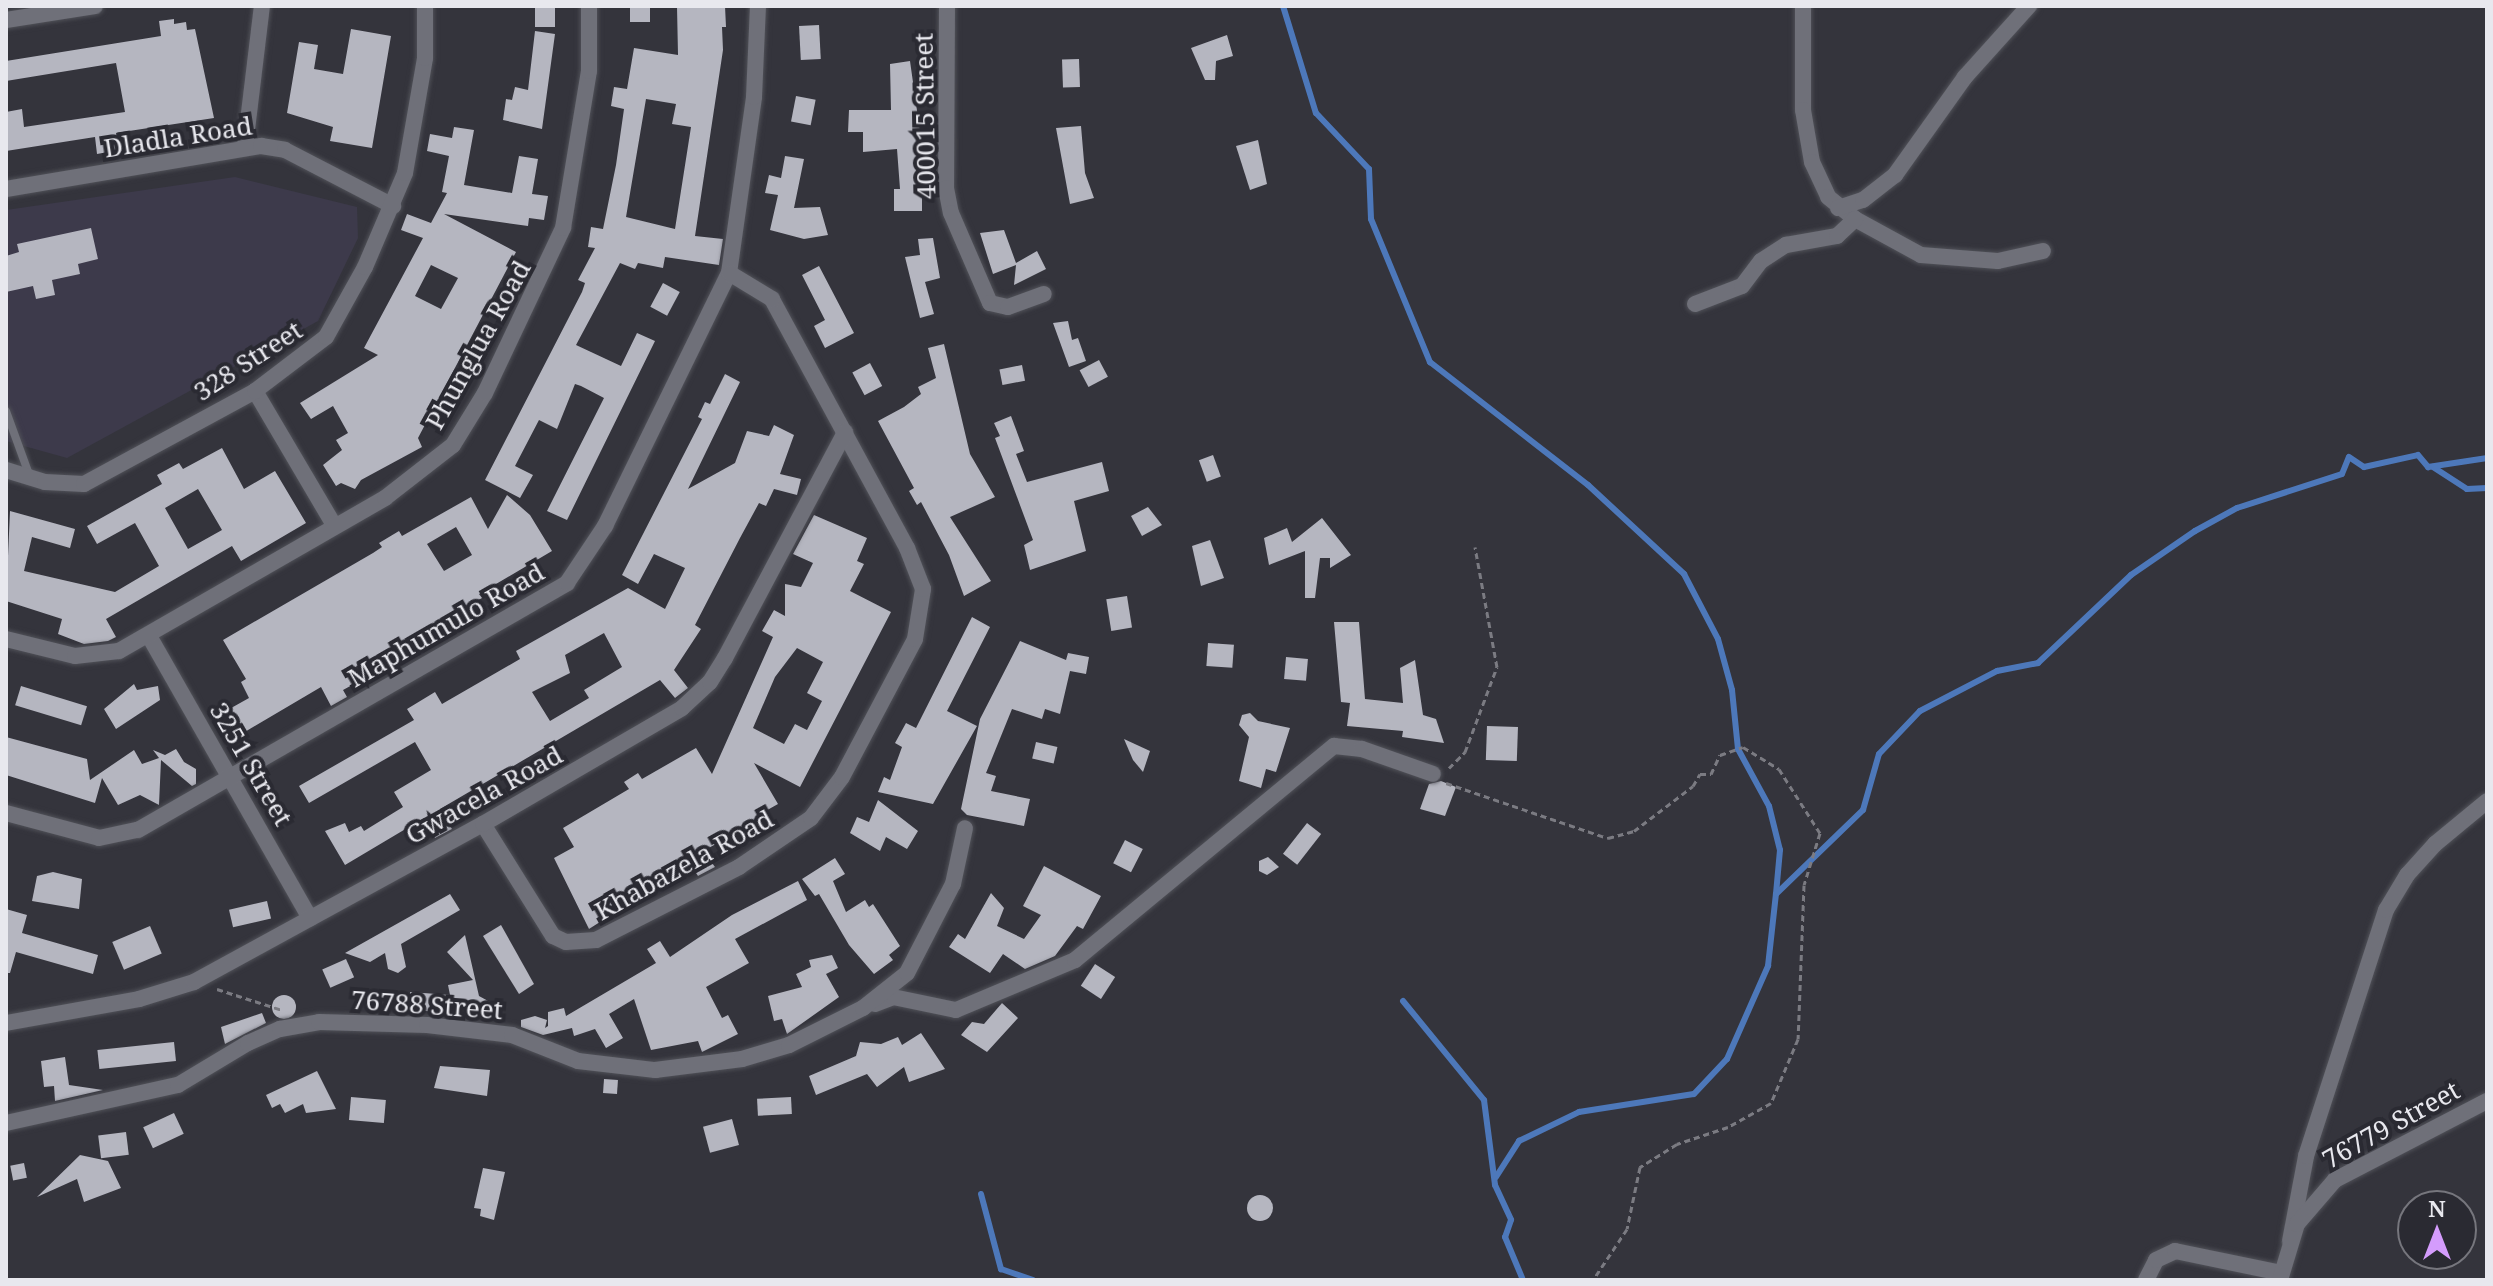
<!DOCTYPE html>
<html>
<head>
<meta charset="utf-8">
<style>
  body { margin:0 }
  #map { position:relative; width:2493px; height:1286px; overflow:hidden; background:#34343c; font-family:"Noto Serif",serif }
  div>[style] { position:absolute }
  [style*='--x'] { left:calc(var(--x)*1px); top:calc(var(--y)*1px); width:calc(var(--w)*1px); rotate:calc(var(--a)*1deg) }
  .education>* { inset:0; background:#3d3a4b }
  .stream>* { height:6px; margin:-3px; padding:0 3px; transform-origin:3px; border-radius:3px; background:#4d78ba }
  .building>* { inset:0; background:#b5b6c0; transform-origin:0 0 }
  .round { border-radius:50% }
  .path>* { height:3px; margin-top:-1.5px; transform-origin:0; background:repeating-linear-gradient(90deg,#7b7b82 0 6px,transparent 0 10px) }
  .roads { filter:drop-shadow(0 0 2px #505158) drop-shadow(0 0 2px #505158) }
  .service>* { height:8px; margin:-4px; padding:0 4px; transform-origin:4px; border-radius:4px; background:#6f7079 }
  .minor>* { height:16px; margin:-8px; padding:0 8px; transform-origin:8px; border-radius:8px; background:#6f7079 }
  span { translate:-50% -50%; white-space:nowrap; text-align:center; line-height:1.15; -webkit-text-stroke:8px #2a2a32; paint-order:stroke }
  .street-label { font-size:26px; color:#e8e8ee }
  .frame { position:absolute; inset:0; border:8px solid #e8e8ee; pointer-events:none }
  .north { position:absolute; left:2397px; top:1190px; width:80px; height:80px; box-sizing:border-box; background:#2a2a32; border:2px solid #76767d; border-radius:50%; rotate:0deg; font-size:22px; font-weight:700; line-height:32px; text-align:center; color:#e8e8ee }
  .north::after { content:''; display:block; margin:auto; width:28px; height:36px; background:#d49cfc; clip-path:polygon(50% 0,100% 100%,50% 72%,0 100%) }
</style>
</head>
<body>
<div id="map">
  <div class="education">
    <div style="clip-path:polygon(235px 177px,357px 207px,358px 238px,318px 321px,67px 458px,6px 441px,6px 210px)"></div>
  </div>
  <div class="stream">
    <div style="--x:1283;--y:6;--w:112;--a:72.9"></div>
    <div style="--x:1316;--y:113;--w:77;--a:46.6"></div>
    <div style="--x:1369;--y:169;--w:50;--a:87.7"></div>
    <div style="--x:1371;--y:219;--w:155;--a:67.6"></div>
    <div style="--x:1430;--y:362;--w:200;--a:37.9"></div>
    <div style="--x:1588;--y:485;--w:131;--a:42.8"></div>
    <div style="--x:1684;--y:574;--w:73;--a:62.4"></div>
    <div style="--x:1718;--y:639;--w:53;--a:74.6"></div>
    <div style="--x:1732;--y:690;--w:59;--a:84.2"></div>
    <div style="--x:1738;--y:749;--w:65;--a:61.5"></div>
    <div style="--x:1769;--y:806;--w:45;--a:76"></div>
    <div style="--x:1780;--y:850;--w:44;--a:95.2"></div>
    <div style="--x:2433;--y:467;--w:40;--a:32.9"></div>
    <div style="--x:2467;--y:489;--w:20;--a:-3"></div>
    <div style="--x:1403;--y:1001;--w:128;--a:50.7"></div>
    <div style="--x:1484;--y:1100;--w:86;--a:82.6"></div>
    <div style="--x:1495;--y:1185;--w:38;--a:65"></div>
    <div style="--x:1511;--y:1220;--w:18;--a:109"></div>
    <div style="--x:1505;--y:1237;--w:47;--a:67.3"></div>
    <div style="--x:1496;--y:1177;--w:43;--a:-57.4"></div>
    <div style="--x:1519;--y:1141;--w:67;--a:-25.8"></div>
    <div style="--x:1579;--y:1112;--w:116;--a:-8.9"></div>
    <div style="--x:1694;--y:1094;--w:48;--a:-46.7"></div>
    <div style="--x:1727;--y:1059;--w:102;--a:-66.2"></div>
    <div style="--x:1768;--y:966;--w:72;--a:-83.7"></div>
    <div style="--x:1776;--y:894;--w:121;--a:-44"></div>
    <div style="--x:1863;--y:810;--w:58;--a:-74.1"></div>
    <div style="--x:1879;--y:754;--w:59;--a:-46.4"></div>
    <div style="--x:1920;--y:711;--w:87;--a:-27.5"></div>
    <div style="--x:1997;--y:671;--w:42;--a:-11"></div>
    <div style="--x:2038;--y:663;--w:128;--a:-43.4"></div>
    <div style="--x:2131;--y:575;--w:78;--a:-34.5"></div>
    <div style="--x:2195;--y:531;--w:48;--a:-28.7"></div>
    <div style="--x:2237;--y:508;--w:110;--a:-17.9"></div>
    <div style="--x:2342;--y:474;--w:18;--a:-68"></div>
    <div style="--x:2349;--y:457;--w:18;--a:34"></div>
    <div style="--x:2364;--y:467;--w:55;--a:-12.5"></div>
    <div style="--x:2418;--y:455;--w:16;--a:50"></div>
    <div style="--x:2428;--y:467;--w:60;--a:-8.7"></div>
    <div style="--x:981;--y:1194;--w:78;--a:75.1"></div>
    <div style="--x:1001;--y:1269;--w:34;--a:19"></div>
  </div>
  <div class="building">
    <div style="left:630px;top:6px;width:20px;height:16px"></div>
    <div style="clip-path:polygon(evenodd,725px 6px,726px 27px,722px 27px,723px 50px,695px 236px,723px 239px,719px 265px,665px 257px,663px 268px,638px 263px,635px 269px,620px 263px,576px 345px,621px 366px,637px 333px,655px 341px,567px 520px,547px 511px,604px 398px,581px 386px,575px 384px,557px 429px,539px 420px,515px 466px,533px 475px,520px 498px,485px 480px,582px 292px,585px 283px,578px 280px,595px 248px,588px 247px,591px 227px,603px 229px,616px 165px,624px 109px,611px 106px,614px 87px,627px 89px,634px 48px,678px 55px,677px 7px,725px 6px,646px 99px,676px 104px,672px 124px,691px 127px,675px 229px,626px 217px,646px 99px)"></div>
    <div style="left:535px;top:7px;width:20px;height:20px"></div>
    <div style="clip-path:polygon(174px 19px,174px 24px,186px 22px,187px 30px,195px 29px,214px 118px,116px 133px,119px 150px,97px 154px,95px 137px,6px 151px,6px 112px,22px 109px,24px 127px,125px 112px,116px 63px,6px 81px,6px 61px,161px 36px,159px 21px)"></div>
    <div style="left:819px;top:25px;width:34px;height:20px;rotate:87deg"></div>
    <div style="clip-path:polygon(351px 29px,391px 36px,372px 148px,330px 141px,333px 127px,287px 113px,299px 42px,318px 45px,314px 69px,343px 74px)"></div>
    <div style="clip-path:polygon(535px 31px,555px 34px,542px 129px,503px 120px,506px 99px,512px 100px,515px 87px,528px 90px)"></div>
    <div style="clip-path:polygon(1227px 35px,1233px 56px,1216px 61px,1215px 80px,1205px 80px,1191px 48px)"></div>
    <div style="left:1079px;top:59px;width:28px;height:17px;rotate:88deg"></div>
    <div style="clip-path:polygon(910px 61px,922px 146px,922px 211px,894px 211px,894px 189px,900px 189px,897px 149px,863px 152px,863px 132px,848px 132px,849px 110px,891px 110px,890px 64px)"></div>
    <div style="left:796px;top:96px;width:20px;height:26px;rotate:11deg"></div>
    <div style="clip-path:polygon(1081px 126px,1085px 173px,1094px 198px,1070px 204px,1056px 128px)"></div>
    <div style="clip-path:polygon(evenodd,454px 127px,474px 130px,464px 185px,512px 193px,519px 156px,538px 159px,532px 194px,548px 196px,544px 220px,529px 218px,528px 226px,444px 214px,516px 252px,418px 438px,422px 447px,361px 480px,355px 489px,341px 483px,336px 486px,323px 465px,342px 450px,336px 440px,348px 433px,333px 406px,311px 419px,300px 403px,378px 355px,364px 348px,423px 238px,401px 230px,407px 214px,431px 223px,447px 193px,442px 192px,449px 156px,427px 151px,430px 134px,452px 138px,454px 127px,431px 265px,458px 278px,441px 309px,415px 296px,431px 265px)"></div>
    <div style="clip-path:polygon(1258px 140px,1267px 184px,1250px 190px,1236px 146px)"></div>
    <div style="clip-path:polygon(785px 156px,804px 159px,794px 208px,820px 207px,828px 235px,804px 239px,770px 230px,778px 195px,765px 193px,769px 175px,781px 178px)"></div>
    <div style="clip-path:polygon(91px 228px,98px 259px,78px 264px,80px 274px,52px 280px,55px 295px,36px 299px,33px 286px,6px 292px,6px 256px,19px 252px,17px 244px)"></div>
    <div style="clip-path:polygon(1004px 230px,1016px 263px,1037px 251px,1046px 269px,1014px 285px,1016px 265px,993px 274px,980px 233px)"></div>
    <div style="clip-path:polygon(933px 238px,940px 278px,925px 282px,934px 314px,920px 318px,905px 257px,920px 255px,918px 239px)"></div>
    <div style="clip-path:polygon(819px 266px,854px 333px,825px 348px,814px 326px,825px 320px,802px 275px)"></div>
    <div style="left:663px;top:283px;width:19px;height:27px;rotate:28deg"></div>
    <div style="clip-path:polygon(1068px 321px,1072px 340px,1078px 338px,1086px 361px,1069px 367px,1053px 323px)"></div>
    <div style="clip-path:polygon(944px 344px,970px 454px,995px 497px,950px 517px,991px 581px,964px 596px,949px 555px,921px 502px,917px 505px,909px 491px,914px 488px,878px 421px,904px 407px,921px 394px,918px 387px,936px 378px,928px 348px)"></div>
    <div style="left:1099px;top:360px;width:19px;height:22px;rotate:62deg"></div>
    <div style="left:870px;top:363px;width:26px;height:20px;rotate:62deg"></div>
    <div style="left:1022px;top:365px;width:16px;height:23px;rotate:79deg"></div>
    <div style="clip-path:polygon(evenodd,725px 374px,740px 382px,688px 489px,735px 463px,747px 431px,769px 436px,774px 425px,794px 435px,780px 474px,801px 479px,797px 495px,774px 489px,766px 506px,759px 503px,740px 538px,695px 625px,701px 629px,674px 670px,688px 688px,675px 698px,660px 680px,440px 809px,452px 829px,435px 838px,424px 818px,345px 865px,325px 831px,345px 823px,349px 832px,361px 826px,364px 831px,403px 807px,394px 792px,431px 770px,415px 742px,309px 803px,299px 786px,414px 720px,407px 709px,435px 692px,442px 704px,520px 659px,516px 651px,628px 588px,665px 609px,685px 568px,654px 554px,638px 584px,622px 575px,702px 419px,698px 417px,705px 402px,710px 404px,725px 374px,604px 633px,622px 667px,584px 690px,589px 698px,550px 721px,532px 692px,570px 673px,565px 655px,604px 633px)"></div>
    <div style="clip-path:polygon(1011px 416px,1024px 451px,1016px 454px,1027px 482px,1102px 462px,1109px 491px,1074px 501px,1086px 551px,1030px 570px,1024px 545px,1033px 540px,995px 438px,1000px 436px,994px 423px)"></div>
    <div style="clip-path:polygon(evenodd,222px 448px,244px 489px,275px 471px,306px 523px,241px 561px,232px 546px,106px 619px,116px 637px,108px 641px,84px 644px,58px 634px,62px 619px,6px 601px,10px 511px,75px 529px,70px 548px,32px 537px,24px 571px,115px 592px,159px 566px,135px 523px,97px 544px,87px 526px,162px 484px,157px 475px,179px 463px,183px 469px,222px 448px,198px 489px,222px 530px,188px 549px,165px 508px,198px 489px)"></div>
    <div style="left:1213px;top:455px;width:23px;height:15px;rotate:70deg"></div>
    <div style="clip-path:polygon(evenodd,507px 495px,530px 515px,552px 551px,479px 594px,482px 598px,346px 672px,354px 684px,343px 690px,347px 697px,331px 706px,321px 687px,238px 736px,224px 712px,249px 698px,241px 682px,246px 679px,223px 640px,373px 553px,382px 547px,379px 543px,399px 531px,402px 536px,471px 497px,488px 529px,507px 495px,456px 527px,472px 555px,444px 571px,427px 544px,456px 527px)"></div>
    <div style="clip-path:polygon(1148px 507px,1162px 525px,1142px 536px,1131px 516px)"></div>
    <div style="clip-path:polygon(evenodd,814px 515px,867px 538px,857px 561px,864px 564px,850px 591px,891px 612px,800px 787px,754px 763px,778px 804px,762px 813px,764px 818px,703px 851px,715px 867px,698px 876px,687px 859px,680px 861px,625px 892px,628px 897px,611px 906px,614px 913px,589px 929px,554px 858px,574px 847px,563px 828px,629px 789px,624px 782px,638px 773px,642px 779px,696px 748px,712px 774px,773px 637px,762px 631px,774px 610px,785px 616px,785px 584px,801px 587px,813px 563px,793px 554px,814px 515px,797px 648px,823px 662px,807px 693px,822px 701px,807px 730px,795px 724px,784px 744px,753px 728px,775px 677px,797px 648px)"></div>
    <div style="clip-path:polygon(1322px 518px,1351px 555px,1330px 568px,1330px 558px,1320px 558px,1315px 598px,1305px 598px,1305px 551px,1269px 565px,1264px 538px,1287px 528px,1292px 542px)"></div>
    <div style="clip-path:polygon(1210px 540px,1224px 578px,1201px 586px,1192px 546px)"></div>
    <div style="left:1127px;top:596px;width:32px;height:21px;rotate:81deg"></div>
    <div style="clip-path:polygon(972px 617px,990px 627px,947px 711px,977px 726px,933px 804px,878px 792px,884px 777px,890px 780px,902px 747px,895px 743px,906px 723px,916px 728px)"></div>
    <div style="clip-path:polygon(1334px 622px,1359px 622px,1365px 699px,1403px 703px,1400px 668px,1415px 660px,1423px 715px,1436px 719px,1444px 743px,1402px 737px,1403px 731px,1347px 726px,1350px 703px,1341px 702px)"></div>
    <div style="clip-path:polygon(1020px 641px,1066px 660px,1068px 653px,1089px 657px,1086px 674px,1070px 671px,1060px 714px,1045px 709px,1042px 719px,1012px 709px,986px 773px,996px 776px,991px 791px,1030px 799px,1024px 826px,967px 815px,961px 809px,980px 719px)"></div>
    <div style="left:1208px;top:643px;width:26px;height:23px;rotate:4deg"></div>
    <div style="left:1286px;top:657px;width:22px;height:22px;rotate:5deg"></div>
    <div style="clip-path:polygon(134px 684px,137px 690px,158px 686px,160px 700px,116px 729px,104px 709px)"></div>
    <div style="left:21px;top:686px;width:69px;height:20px;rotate:17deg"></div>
    <div style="clip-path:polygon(1250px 713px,1258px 721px,1290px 728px,1276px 772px,1266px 769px,1261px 788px,1239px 781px,1249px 737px,1239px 725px,1242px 715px)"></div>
    <div style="left:1487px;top:726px;width:31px;height:34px;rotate:2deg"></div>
    <div style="clip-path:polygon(6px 737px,87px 759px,90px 780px,134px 750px,142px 764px,159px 758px,153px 750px,165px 755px,176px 749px,184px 762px,196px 769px,196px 784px,192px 786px,161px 760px,159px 805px,140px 795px,118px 805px,102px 778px,95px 803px,6px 775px)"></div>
    <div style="clip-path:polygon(1124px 739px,1150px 751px,1143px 772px,1133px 760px)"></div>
    <div style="left:1036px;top:742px;width:22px;height:17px;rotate:13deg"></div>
    <div style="clip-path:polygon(1441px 781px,1456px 787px,1445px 816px,1420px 809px,1429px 784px)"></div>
    <div style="clip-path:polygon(878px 800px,918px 831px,907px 849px,886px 837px,880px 851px,850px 833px,857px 817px,869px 822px)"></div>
    <div style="left:1307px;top:823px;width:18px;height:39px;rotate:38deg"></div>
    <div style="left:1125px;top:840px;width:20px;height:26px;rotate:27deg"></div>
    <div style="clip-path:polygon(1268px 857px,1279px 867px,1267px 875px,1259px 871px,1259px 861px)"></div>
    <div style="clip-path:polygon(835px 858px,845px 874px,833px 881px,846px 912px,865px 900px,869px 907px,873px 904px,900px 946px,889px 955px,893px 960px,874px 974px,849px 945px,819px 894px,815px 896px,802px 879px)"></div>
    <div style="clip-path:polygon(1044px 866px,1101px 896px,1083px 929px,1077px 926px,1055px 956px,1025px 969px,1003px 954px,990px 973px,949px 947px,958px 934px,965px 939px,991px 893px,1004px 908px,997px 926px,1024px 939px,1041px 915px,1023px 906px)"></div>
    <div style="clip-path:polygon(53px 872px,82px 879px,79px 909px,32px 901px,37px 876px)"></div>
    <div style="clip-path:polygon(798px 881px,807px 900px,735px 939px,749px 963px,706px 987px,722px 1018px,728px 1015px,738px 1034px,702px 1052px,698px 1041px,651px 1050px,634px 999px,609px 1014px,623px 1038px,606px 1048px,595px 1029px,574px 1036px,572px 1028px,543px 1035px,521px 1027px,521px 1020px,535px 1016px,547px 1020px,545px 1028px,548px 1026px,548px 1012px,564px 1008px,566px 1016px,656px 963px,647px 949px,660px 941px,670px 957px,732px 915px)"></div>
    <div style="clip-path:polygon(450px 894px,460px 910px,401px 944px,406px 967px,398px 973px,388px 969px,385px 953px,370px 962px,345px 953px)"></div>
    <div style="left:267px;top:901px;width:18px;height:39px;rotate:77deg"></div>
    <div style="clip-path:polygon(6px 909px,27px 915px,22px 933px,98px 955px,93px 974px,16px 952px,10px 973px,6px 973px)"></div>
    <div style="clip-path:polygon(501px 925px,534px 984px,519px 994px,483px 936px)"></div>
    <div style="left:150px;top:926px;width:30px;height:41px;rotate:67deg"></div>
    <div style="clip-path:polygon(465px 935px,479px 996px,490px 1002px,442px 1012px,409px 1010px,410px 992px,450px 995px,448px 985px,473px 980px,447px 952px)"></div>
    <div style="clip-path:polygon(832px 955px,838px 968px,826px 974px,839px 997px,787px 1034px,782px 1019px,774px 1021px,768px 996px,802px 987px,796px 974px,811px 967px,809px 960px)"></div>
    <div style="left:346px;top:959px;width:20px;height:26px;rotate:66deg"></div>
    <div style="left:1095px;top:964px;width:24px;height:26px;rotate:33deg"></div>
    <div class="round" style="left:272px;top:995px;width:24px;height:24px"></div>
    <div style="clip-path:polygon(1002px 1003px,1018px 1018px,987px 1052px,961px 1035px,972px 1022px,984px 1024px)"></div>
    <div style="clip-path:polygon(262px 1013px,266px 1023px,225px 1044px,221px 1027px)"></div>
    <div style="clip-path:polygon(921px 1033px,945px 1069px,909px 1082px,904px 1067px,877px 1087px,867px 1074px,816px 1095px,809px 1076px,856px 1056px,860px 1042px,881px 1044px,898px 1037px,902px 1045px)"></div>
    <div style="left:174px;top:1042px;width:19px;height:77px;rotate:84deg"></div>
    <div style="clip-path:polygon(65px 1057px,69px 1085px,103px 1090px,55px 1101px,54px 1086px,44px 1087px,41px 1061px)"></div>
    <div style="clip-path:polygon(440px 1066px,490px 1070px,487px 1096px,434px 1088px)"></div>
    <div style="clip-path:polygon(317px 1071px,336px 1109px,306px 1113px,303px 1104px,285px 1113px,280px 1104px,272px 1108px,266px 1095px)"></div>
    <div style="left:604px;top:1079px;width:14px;height:14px;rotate:4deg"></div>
    <div style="left:351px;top:1097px;width:35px;height:23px;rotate:5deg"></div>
    <div style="left:791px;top:1097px;width:17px;height:34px;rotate:87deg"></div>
    <div style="left:174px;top:1113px;width:23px;height:34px;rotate:65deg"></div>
    <div style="left:732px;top:1119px;width:27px;height:30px;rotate:75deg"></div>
    <div style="left:126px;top:1132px;width:23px;height:28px;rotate:83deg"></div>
    <div style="clip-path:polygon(80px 1155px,108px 1161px,121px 1188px,84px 1202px,77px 1179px,37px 1197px)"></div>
    <div style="left:24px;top:1163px;width:15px;height:14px;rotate:79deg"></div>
    <div style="clip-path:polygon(483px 1168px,505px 1172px,494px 1220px,480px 1216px,481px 1209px,474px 1208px)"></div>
    <div class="round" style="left:1247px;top:1195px;width:26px;height:26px"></div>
  </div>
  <div class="path">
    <div style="--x:1449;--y:768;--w:23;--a:-45"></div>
    <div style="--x:1465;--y:752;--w:91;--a:-69.4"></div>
    <div style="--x:1497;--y:667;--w:122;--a:-100.4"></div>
    <div style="--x:1446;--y:783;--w:171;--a:18.8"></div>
    <div style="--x:1608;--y:838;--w:27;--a:-15"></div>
    <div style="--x:1634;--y:831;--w:74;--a:-37.3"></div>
    <div style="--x:1693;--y:786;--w:14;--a:-60"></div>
    <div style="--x:1700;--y:774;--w:11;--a:0"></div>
    <div style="--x:1711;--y:774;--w:21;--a:-65"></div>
    <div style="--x:1720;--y:755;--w:24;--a:-19"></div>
    <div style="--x:1743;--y:747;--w:42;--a:31.4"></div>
    <div style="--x:1779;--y:769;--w:76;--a:57.4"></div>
    <div style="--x:1820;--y:833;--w:54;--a:107.1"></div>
    <div style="--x:1804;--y:885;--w:154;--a:92.2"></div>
    <div style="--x:1798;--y:1039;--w:69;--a:112.9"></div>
    <div style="--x:1771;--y:1103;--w:49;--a:150.8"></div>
    <div style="--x:1728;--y:1127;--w:54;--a:161.6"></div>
    <div style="--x:1677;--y:1144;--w:44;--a:148.1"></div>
    <div style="--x:1640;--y:1167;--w:63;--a:101.8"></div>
    <div style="--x:1627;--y:1229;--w:61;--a:123.7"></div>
    <div style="--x:217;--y:989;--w:68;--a:17.9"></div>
  </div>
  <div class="roads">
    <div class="service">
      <div style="--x:6;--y:411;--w:70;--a:70"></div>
    </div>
    <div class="minor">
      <div style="--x:947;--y:6;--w:182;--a:90.3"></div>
      <div style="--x:946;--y:188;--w:25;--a:79"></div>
      <div style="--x:951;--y:213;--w:98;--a:66.6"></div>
      <div style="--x:990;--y:303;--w:18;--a:13"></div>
      <div style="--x:1008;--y:307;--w:38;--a:-20"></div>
      <div style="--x:1803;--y:6;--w:104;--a:90"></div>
      <div style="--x:1803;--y:110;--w:53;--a:80.2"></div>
      <div style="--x:1812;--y:162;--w:38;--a:65"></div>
      <div style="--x:1828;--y:197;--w:35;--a:39"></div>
      <div style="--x:1855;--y:219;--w:75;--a:28.6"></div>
      <div style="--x:1921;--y:255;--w:77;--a:4.5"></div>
      <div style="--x:1998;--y:261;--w:46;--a:-12.5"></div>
      <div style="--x:6;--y:20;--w:90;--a:-8.9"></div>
      <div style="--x:245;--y:146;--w:141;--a:-83.1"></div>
      <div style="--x:6;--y:189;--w:259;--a:-9.6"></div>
      <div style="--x:261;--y:146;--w:24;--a:9"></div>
      <div style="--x:285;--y:150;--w:122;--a:27.4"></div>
      <div style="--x:1838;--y:208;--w:26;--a:-18"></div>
      <div style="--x:1863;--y:200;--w:41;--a:-38"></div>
      <div style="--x:1895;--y:175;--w:120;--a:-54.5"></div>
      <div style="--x:1965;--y:77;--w:96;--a:-48"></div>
      <div style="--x:1695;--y:304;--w:50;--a:-21"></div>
      <div style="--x:1742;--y:286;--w:31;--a:-53"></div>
      <div style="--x:1761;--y:261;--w:30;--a:-33"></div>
      <div style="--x:1786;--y:245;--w:52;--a:-10"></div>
      <div style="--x:1837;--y:236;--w:25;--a:-43"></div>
      <div style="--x:255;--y:391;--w:156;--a:59.5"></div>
      <div style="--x:6;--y:470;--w:41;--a:17.1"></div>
      <div style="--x:45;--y:482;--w:39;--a:3"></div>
      <div style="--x:84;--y:484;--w:195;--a:-28.5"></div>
      <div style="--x:255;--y:391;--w:89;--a:-37.3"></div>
      <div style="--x:326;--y:337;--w:80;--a:-60.9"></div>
      <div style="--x:365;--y:267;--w:102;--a:-66.9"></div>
      <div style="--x:405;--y:173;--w:117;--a:-80.1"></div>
      <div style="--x:425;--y:58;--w:52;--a:-90"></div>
      <div style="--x:149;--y:636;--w:325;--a:60.3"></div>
      <div style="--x:6;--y:639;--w:71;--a:13.8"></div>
      <div style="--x:75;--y:656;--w:44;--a:-6.5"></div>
      <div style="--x:119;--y:651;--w:307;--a:-29.9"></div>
      <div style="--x:385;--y:498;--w:86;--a:-37.9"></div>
      <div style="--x:453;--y:445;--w:61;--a:-58.4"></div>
      <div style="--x:485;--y:393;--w:183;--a:-64.7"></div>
      <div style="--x:563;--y:228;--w:159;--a:-80.6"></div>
      <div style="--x:589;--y:71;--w:65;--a:-90"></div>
      <div style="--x:6;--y:813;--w:96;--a:15"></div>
      <div style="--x:99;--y:838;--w:40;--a:-12"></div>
      <div style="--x:138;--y:830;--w:495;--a:-29.9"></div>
      <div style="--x:567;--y:583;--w:69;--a:-56.3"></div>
      <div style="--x:605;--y:526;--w:282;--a:-63.9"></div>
      <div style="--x:729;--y:273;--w:178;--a:-81.9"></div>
      <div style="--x:754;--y:97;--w:91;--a:-87.5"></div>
      <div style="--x:483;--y:824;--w:132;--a:58"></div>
      <div style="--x:553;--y:936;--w:14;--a:25"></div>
      <div style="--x:566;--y:942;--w:30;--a:-4"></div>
      <div style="--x:596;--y:940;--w:161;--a:-27"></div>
      <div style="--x:739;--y:867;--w:87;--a:-34.2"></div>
      <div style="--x:811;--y:818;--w:51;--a:-52.9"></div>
      <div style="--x:842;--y:777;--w:156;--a:-62.1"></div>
      <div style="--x:915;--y:639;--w:51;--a:-80.9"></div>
      <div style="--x:923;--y:589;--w:44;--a:-111.3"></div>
      <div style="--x:907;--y:548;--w:283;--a:-118.5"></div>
      <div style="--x:772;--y:299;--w:50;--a:-148.8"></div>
      <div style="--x:875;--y:1004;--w:19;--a:-21"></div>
      <div style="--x:893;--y:997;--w:64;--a:11.7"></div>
      <div style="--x:956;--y:1010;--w:129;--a:-22.8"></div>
      <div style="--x:1075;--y:960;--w:336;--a:-39.6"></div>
      <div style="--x:1334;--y:746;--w:28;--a:6"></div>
      <div style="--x:1362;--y:749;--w:75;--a:19.4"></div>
      <div style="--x:6;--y:1023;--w:135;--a:-10.2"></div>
      <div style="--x:139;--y:999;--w:58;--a:-17.2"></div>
      <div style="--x:194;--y:982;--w:329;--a:-28.7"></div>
      <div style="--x:483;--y:824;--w:230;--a:-30.2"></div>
      <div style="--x:682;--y:708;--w:38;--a:-43"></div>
      <div style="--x:710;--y:682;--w:28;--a:-58"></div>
      <div style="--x:725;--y:658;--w:256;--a:-62"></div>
      <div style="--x:6;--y:1123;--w:176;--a:-12.5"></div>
      <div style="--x:178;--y:1085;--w:82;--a:-31"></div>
      <div style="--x:248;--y:1043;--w:35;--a:-24"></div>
      <div style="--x:280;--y:1029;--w:40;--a:-10"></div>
      <div style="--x:319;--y:1022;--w:108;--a:1.6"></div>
      <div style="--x:427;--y:1025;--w:86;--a:6.7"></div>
      <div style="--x:512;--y:1035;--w:71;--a:21.5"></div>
      <div style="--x:578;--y:1061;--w:78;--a:6.7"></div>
      <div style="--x:655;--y:1070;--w:88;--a:-7.2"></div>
      <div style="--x:742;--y:1059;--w:49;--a:-16.6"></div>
      <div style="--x:789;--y:1045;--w:83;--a:-26.6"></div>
      <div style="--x:863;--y:1008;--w:56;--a:-38.5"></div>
      <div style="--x:907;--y:973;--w:100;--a:-62.7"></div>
      <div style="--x:953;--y:884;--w:57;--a:-77.9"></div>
      <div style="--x:2290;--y:1241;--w:86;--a:-79.3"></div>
      <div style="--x:2306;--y:1156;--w:259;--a:-72"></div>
      <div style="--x:2386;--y:910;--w:41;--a:-59"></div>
      <div style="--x:2407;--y:875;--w:42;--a:-47.9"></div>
      <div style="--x:2435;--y:844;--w:67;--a:-39.6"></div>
      <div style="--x:2146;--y:1280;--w:22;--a:-63"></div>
      <div style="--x:2156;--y:1260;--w:21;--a:-25"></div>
      <div style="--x:2175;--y:1251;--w:108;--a:11.7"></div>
      <div style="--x:2280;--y:1280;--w:59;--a:-73.1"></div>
      <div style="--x:2297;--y:1224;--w:58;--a:-49.2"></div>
      <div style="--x:2335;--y:1180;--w:171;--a:-27.5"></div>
    </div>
  </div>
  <div class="street-label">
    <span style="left:925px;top:116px;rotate:-91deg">400015 Street</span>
    <span style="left:178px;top:137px;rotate:-9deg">Dladla Road</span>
    <span style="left:478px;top:345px;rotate:-61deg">Phunglua Road</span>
    <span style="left:248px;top:361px;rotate:-33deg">328 Street</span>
    <span style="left:446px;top:625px;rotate:-30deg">Maphumulo Road</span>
    <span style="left:251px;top:764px;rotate:60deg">3251 Street</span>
    <span style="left:484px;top:795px;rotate:-29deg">Gwacela Road</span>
    <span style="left:684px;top:865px;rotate:-29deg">Khabazela Road</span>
    <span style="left:427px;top:1005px;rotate:4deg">76788 Street</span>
    <span style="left:2391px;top:1125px;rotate:-29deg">76779 Street</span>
  </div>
  <div class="frame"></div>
  <div class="north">N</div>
</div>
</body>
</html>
